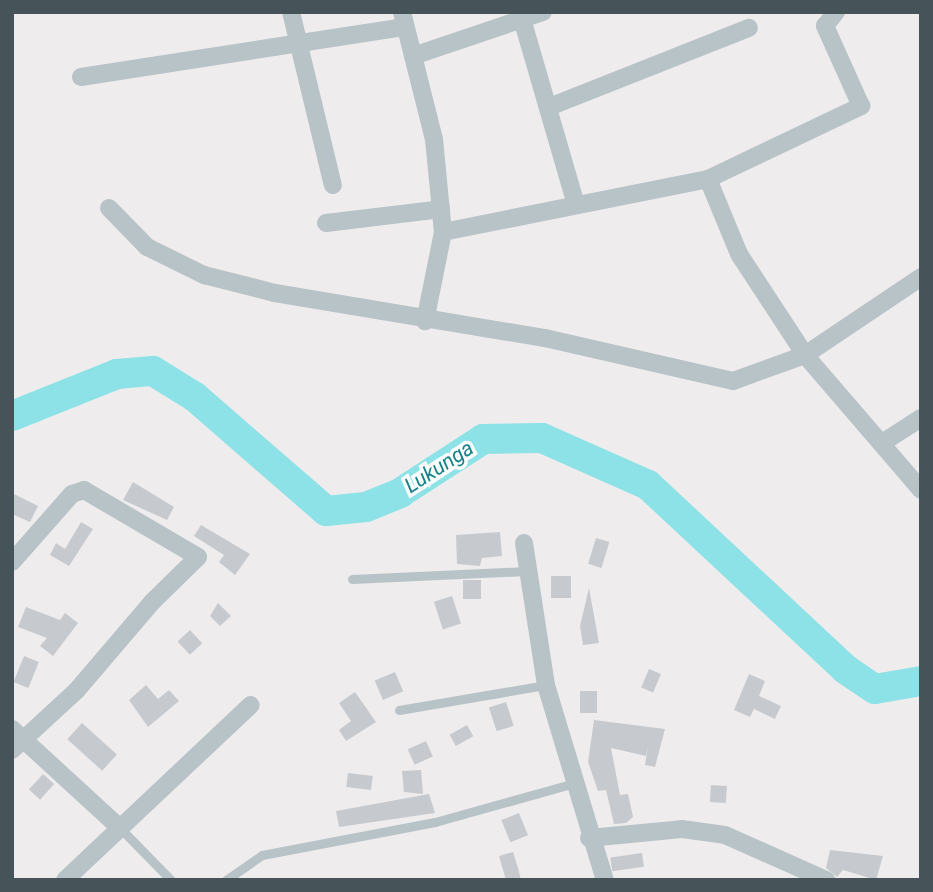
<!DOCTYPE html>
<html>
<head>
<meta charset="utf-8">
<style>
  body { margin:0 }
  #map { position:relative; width:933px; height:892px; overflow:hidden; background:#efeced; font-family:Roboto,sans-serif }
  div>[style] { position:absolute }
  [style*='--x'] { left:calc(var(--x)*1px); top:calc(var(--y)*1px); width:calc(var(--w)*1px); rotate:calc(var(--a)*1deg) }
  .river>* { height:30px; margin:-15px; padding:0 15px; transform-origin:15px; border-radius:15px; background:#8ce2e6 }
  .building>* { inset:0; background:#c6cace; transform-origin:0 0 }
  .service>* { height:9px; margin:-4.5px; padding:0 4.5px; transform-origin:4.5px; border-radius:4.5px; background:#b8c3c8 }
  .minor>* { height:18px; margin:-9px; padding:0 9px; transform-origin:9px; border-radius:9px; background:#b8c3c8 }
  span { translate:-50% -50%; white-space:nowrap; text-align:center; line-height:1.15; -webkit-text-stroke:7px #fff; paint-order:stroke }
  .water-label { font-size:21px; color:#148288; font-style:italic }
  .frame { position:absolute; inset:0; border:14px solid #465358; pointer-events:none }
</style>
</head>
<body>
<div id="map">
  <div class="river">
    <div style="--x:12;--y:416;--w:113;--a:-21.8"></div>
    <div style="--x:117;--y:374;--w:36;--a:-5"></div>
    <div style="--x:153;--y:371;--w:49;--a:31.8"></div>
    <div style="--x:195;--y:397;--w:174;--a:41"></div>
    <div style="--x:326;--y:511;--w:40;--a:-5.7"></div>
    <div style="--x:366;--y:507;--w:37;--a:-22"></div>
    <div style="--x:400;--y:493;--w:99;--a:-33"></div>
    <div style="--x:483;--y:439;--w:59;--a:-1"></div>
    <div style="--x:542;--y:438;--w:116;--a:23.9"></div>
    <div style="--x:648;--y:485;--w:270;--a:43"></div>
    <div style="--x:845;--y:669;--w:36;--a:34"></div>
    <div style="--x:875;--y:689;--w:47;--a:-9.9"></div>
  </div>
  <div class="building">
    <div style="clip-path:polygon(133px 482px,174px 507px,167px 520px,123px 500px)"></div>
    <div style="clip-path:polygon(12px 493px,38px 506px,30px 522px,12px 514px)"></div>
    <div style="clip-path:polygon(81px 522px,93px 529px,69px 566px,50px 555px,56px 543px,65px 549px)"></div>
    <div style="clip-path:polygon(201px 525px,250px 554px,235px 575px,219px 562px,224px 555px,194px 536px)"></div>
    <div style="clip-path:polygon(500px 532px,502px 556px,482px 558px,480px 566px,457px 564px,456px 535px)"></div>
    <div style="left:596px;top:538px;width:14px;height:27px;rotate:17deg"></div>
    <div style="left:551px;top:576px;width:20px;height:22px"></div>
    <div style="left:481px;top:580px;width:19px;height:18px;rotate:90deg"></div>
    <div style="clip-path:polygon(589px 588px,599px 643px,583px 645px,580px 626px)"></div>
    <div style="left:452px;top:596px;width:29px;height:19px;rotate:72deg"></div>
    <div style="clip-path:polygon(218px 603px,231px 616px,220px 626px,210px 616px)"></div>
    <div style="clip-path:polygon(26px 607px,60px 620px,65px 613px,78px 623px,53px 656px,40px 646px,47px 638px,18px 627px)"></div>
    <div style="left:190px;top:630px;width:18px;height:17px;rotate:47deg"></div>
    <div style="left:24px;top:656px;width:16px;height:28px;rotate:22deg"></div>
    <div style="left:649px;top:669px;width:13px;height:20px;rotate:23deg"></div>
    <div style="left:395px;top:672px;width:21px;height:22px;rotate:67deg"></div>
    <div style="clip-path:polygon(749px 674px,765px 681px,759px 696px,781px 706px,775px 719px,754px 709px,750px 717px,734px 710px)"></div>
    <div style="clip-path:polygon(146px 685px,158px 699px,169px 690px,179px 701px,148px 727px,129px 700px)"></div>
    <div style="left:580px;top:691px;width:17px;height:22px"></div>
    <div style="clip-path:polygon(355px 692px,376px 722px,346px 741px,339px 730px,351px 721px,339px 703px)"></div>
    <div style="left:506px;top:702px;width:25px;height:18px;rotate:72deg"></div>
    <div style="clip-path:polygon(594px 720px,665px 729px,655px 767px,645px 765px,648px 747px,646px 756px,611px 748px,620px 795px,628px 794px,633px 817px,626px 823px,614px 824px,606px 790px,598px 791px,588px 762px)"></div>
    <div style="left:82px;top:723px;width:47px;height:22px;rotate:42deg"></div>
    <div style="left:467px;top:725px;width:13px;height:20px;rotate:61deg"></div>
    <div style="left:426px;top:741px;width:17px;height:20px;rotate:66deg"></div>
    <div style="clip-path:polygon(421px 770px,423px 794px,404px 792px,402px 771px)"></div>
    <div style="left:348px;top:773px;width:25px;height:14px;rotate:7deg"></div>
    <div style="left:43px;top:774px;width:15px;height:21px;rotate:42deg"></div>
    <div style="left:711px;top:785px;width:16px;height:17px;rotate:4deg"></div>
    <div style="clip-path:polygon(429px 794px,435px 813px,339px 827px,336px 811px)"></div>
    <div style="left:519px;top:813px;width:24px;height:19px;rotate:68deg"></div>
    <div style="clip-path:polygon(830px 850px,883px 856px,876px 880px,843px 870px,837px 877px,826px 868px)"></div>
    <div style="clip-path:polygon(513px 852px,518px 868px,521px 880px,506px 880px,499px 856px)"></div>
    <div style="left:642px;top:853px;width:14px;height:32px;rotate:82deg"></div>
  </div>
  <div class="service">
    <div style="--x:352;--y:579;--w:174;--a:-2.6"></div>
    <div style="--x:399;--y:710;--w:149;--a:-9.7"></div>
    <div style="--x:120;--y:828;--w:73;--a:45.6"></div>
    <div style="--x:226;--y:880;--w:44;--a:-34.8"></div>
    <div style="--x:262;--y:855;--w:176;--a:-10.8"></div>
    <div style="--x:435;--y:822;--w:145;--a:-15.6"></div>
  </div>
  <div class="minor">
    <div style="--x:291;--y:12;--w:178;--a:76.4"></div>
    <div style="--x:402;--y:12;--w:131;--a:75.9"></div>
    <div style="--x:434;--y:139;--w:93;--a:84.5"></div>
    <div style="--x:443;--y:232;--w:91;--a:101.4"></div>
    <div style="--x:520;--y:12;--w:201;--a:73.8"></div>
    <div style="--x:413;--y:56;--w:137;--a:-18.7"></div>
    <div style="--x:81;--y:77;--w:328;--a:-8.8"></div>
    <div style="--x:549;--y:107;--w:215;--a:-21.6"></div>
    <div style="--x:708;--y:179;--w:81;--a:67.5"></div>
    <div style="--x:739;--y:254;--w:121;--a:56.8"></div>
    <div style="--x:805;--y:355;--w:178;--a:49.3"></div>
    <div style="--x:109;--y:208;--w:54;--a:45.7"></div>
    <div style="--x:147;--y:247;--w:64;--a:26.2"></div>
    <div style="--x:204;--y:275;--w:73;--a:14.2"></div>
    <div style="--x:275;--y:293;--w:274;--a:9.5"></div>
    <div style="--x:545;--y:338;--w:193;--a:12.9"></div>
    <div style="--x:733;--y:381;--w:77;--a:-19.9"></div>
    <div style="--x:805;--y:355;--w:140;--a:-33.9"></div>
    <div style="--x:326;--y:223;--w:116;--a:-6.9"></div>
    <div style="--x:443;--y:232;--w:270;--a:-11.3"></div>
    <div style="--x:708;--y:179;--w:170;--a:-25.5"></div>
    <div style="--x:861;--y:106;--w:88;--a:-114.2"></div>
    <div style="--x:825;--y:26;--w:18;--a:-52"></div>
    <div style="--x:882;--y:443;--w:46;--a:-32.7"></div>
    <div style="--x:524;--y:543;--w:144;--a:81.2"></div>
    <div style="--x:546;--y:685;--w:204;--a:73.2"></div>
    <div style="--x:12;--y:562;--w:91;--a:-48.6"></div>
    <div style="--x:72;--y:494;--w:13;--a:-18"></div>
    <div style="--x:84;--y:490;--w:132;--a:30.4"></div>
    <div style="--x:198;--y:557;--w:63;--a:135.6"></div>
    <div style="--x:153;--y:601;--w:118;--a:130.5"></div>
    <div style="--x:76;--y:691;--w:87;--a:137.3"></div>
    <div style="--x:12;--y:729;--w:147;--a:42.5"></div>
    <div style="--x:589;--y:838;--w:93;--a:-5.5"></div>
    <div style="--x:682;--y:829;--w:43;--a:7.9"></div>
    <div style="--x:725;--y:835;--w:111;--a:24"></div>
    <div style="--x:65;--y:880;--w:255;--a:-43.3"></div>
  </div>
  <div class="water-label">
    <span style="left:439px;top:467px;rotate:-33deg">Lukunga</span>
  </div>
  <div class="frame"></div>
</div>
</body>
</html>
